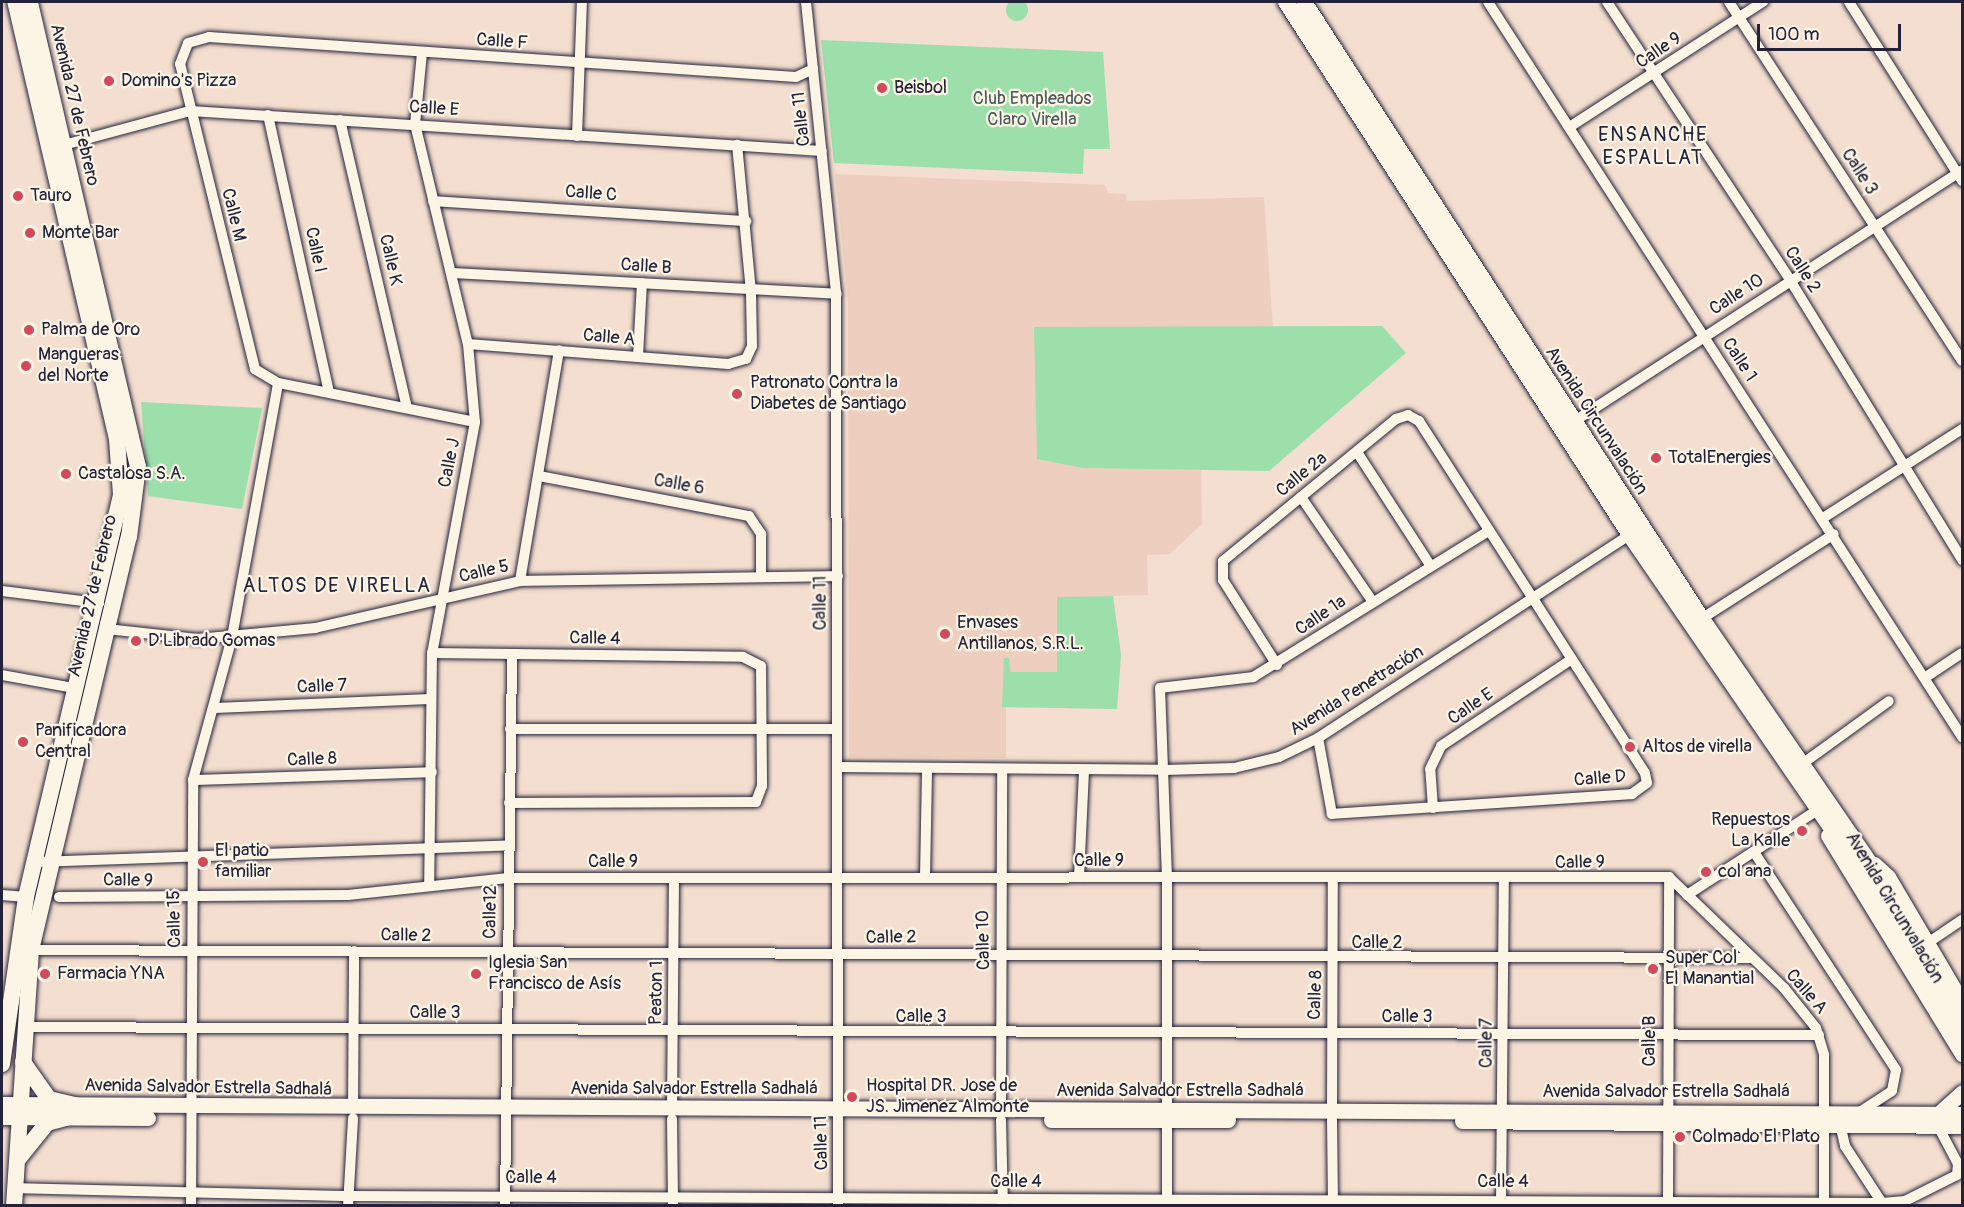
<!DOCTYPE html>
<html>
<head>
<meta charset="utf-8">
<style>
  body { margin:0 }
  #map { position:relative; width:1964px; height:1207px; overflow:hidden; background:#f4decf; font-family:Pangolin,sans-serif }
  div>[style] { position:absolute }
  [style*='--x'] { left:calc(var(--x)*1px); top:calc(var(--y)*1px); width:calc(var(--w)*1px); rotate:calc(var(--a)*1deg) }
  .built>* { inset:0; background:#eecebf }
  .green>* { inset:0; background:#9cdfaa }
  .round { border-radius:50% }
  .roads { filter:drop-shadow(0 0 2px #22223b) drop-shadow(0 0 2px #22223b) }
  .minor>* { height:10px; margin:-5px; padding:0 5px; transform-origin:5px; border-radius:5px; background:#fcf5e5 }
  .tertiary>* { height:14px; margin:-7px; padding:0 7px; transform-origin:7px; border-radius:7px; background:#fcf5e5 }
  .secondary>* { height:15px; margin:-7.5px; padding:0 7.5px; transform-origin:7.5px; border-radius:7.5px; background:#fcf5e5 }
  .primary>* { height:16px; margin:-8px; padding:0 8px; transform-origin:8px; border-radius:8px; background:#fcf5e5 }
  .dots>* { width:16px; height:16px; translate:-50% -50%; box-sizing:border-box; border:3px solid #fcf5e5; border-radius:50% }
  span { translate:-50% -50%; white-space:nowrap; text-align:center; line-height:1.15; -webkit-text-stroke:4.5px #fcf5e5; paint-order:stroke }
  .street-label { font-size:18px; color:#22223b }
  .poi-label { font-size:18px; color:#22223b }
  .left { translate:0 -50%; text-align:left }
  .right { translate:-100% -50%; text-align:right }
  .park-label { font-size:18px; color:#475b5c }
  .neighbourhood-label { font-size:20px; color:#22223b; letter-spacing:1.5px }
  .frame { position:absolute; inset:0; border:3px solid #22223b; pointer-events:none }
  .scale { position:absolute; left:1757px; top:24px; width:144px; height:27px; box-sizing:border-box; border:3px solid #22223b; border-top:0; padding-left:8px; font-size:18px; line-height:21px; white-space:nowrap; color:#22223b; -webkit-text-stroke:4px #fcf5e5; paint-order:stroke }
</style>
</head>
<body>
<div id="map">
  <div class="built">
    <div style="clip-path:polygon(835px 174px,1105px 185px,1108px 193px,1126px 194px,1127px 201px,1264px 197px,1273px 328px,1034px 327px,1083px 468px,1201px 470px,1202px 524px,1170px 554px,1147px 555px,1148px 595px,1113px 596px,1121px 655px,1117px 709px,1006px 707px,1006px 758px,849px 757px,848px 301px)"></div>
  </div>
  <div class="green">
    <div class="round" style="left:1006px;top:-1px;width:22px;height:22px"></div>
    <div style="clip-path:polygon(821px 40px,1103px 52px,1110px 149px,1084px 149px,1083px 174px,834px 163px)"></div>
    <div style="clip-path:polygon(1382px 326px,1406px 353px,1269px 471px,1083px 468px,1037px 459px,1034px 327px)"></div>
    <div style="clip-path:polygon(141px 402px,262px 408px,242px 509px,148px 496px)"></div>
    <div style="clip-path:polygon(1113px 596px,1121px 655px,1117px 709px,1002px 707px,1004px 658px,1009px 658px,1010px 672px,1057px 672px,1057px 597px)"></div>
  </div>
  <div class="roads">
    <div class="minor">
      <div style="--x:806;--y:2;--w:294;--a:84.1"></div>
      <div style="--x:836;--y:294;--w:912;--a:89.87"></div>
      <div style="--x:1488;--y:2;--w:875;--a:57.18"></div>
      <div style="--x:1607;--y:2;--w:333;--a:56.6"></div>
      <div style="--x:1790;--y:280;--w:329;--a:58.4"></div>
      <div style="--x:1729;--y:2;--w:428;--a:57"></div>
      <div style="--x:1849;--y:2;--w:212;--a:57.7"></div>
      <div style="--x:422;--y:53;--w:71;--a:95.6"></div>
      <div style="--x:415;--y:124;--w:226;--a:76.5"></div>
      <div style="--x:468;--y:344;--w:78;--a:84.9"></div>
      <div style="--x:475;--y:422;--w:235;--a:100.5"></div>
      <div style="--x:432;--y:653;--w:230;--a:90.7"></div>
      <div style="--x:268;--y:115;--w:284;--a:77.6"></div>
      <div style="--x:340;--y:120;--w:295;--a:76.9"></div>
      <div style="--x:1571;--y:126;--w:229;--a:-32.9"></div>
      <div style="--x:577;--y:136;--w:134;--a:-87.9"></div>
      <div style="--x:60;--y:146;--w:135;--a:-15.1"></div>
      <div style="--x:190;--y:111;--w:633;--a:3.62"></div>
      <div style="--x:433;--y:201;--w:314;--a:3.7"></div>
      <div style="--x:453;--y:273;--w:384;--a:3.1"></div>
      <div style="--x:468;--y:344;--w:261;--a:4.4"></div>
      <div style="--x:728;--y:364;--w:19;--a:-16"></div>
      <div style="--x:746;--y:359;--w:14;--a:-65"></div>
      <div style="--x:752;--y:346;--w:54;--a:-91.1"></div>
      <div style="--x:751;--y:292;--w:148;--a:-95.4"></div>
      <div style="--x:638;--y:356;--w:73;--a:-86.9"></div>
      <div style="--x:475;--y:422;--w:201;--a:-168.8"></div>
      <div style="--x:278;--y:383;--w:27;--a:-149"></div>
      <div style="--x:255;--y:369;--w:314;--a:-103.8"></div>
      <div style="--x:180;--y:64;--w:22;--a:-69"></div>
      <div style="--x:188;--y:43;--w:22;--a:-16"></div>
      <div style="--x:209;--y:37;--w:588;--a:3.9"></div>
      <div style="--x:796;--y:77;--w:19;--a:-25"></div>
      <div style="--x:1570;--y:424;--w:467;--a:-32.9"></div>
      <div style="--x:1357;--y:452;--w:135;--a:57.1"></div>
      <div style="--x:539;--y:476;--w:214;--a:10.8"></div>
      <div style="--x:749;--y:516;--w:22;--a:56"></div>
      <div style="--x:761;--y:534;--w:43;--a:90"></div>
      <div style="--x:1301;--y:497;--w:127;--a:55.6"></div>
      <div style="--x:1823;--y:518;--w:165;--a:-32.6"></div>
      <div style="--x:520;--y:581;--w:234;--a:-80.4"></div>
      <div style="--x:2;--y:591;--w:98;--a:7.1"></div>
      <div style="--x:1698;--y:621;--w:161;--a:-32.6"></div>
      <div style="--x:105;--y:624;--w:5;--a:68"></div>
      <div style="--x:107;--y:629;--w:91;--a:6.3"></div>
      <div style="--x:197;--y:639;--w:119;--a:-5.3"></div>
      <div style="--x:315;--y:628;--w:210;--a:-12.9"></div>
      <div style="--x:520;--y:581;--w:318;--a:-0.9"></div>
      <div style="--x:432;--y:653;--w:311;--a:0.7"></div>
      <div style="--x:743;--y:657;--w:20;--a:27"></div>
      <div style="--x:761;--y:666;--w:120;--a:89.5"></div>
      <div style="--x:762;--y:786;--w:17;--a:111"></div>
      <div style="--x:756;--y:802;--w:247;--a:179.8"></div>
      <div style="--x:1277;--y:665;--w:101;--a:-122.4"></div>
      <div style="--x:1223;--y:580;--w:19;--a:-90"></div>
      <div style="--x:1223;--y:561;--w:224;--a:-39.4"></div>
      <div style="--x:1396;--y:419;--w:13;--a:-18"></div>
      <div style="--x:1408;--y:415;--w:13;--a:29"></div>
      <div style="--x:1419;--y:421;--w:418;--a:57.3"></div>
      <div style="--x:1645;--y:773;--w:10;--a:79"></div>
      <div style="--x:1647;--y:783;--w:19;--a:144"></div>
      <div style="--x:1632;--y:794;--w:301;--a:176.2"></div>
      <div style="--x:1332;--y:814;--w:77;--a:-100.4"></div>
      <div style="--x:2;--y:675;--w:73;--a:10.2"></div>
      <div style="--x:1926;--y:677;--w:43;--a:-33.7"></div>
      <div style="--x:214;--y:708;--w:217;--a:-2.4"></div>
      <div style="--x:510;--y:729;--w:327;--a:0"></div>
      <div style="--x:1802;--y:764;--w:107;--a:-35.9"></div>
      <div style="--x:838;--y:767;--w:327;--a:0.5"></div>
      <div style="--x:1165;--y:770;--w:69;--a:-1.7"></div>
      <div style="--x:1234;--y:768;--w:46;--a:-13.7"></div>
      <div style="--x:1279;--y:757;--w:43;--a:-26"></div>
      <div style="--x:1318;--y:738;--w:377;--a:-33.1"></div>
      <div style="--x:193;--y:780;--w:239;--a:-1.9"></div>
      <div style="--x:1433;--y:808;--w:39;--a:-94"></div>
      <div style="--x:1430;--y:769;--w:25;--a:-64"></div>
      <div style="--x:1441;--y:746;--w:157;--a:-33.6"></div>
      <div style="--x:1754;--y:852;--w:260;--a:56.9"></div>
      <div style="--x:1896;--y:1070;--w:21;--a:101"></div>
      <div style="--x:1892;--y:1091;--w:37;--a:147"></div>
      <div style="--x:34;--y:862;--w:475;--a:-2"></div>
      <div style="--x:925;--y:877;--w:109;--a:-88.9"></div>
      <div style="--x:1079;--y:877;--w:107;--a:-87.3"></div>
      <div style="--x:1669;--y:877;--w:160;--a:44"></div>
      <div style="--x:1784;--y:988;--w:51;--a:51.3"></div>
      <div style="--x:1816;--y:1028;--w:28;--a:73"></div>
      <div style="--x:1824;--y:1055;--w:150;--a:90"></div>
      <div style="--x:2;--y:895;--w:24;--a:5"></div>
      <div style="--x:1687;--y:895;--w:158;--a:-33.1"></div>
      <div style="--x:59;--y:897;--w:289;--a:-0.4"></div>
      <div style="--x:348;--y:895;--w:161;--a:-6.1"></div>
      <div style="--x:508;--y:878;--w:1161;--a:-0.05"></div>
      <div style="--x:1929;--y:942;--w:40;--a:-34"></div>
      <div style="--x:31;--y:950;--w:1721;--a:0.27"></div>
      <div style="--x:24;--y:1027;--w:1795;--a:0.26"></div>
      <div style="--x:672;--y:1108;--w:230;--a:-89.5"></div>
      <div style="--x:353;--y:1109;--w:158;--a:-89.6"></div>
      <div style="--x:1001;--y:1110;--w:341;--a:-89.8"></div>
      <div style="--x:1332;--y:1110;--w:230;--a:-89.8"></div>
      <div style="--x:672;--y:1119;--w:87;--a:89.3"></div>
      <div style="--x:1001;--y:1120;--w:85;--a:88.7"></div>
      <div style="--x:1332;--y:1120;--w:86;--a:89.3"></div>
      <div style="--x:1840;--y:1124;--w:23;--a:77"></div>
      <div style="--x:1845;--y:1146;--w:68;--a:57"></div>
      <div style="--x:15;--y:1188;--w:333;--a:1.4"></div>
      <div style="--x:348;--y:1196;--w:1534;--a:0.26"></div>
      <div style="--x:1882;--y:1203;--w:23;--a:-5"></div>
      <div style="--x:1905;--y:1201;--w:58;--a:-26.6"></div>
      <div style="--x:1957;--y:1175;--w:11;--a:-85"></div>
      <div style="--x:1958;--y:1164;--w:43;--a:-117.8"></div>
      <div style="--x:1668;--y:1204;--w:327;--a:-89.8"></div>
      <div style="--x:1501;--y:1205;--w:324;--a:-89.5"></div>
      <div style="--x:191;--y:1206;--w:426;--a:-89.7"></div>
      <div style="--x:193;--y:780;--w:148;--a:-74.7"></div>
      <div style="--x:232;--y:637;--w:258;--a:-79.7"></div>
      <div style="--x:348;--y:1206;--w:88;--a:-86.7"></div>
      <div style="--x:505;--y:1206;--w:551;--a:-89.27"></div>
      <div style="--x:1167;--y:1206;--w:328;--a:-90"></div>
      <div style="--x:1167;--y:878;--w:190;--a:-92.1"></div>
      <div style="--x:1160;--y:688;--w:94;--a:-6.7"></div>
      <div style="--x:1253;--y:677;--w:275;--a:-31.8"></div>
    </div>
    <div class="tertiary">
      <div style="--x:1828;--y:836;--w:257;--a:58.5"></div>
      <div style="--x:1875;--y:864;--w:19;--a:43"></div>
      <div style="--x:1889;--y:877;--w:144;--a:59.5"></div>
    </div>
    <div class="secondary">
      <div style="--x:2;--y:1104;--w:1960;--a:0.29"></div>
      <div style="--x:1939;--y:1113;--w:31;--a:-42"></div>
      <div style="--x:2;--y:1117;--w:146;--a:0.4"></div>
      <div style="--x:1051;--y:1120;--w:177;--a:0"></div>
      <div style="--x:1462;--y:1121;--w:500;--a:0.57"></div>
    </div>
    <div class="primary">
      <div style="--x:1286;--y:2;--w:634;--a:57.16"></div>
      <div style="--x:1630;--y:535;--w:424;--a:55.5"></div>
      <div style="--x:1870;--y:884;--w:184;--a:59.9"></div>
      <div style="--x:1304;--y:2;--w:734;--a:57.18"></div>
      <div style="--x:1702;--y:619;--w:314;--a:55.5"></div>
      <div style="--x:1880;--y:878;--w:165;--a:60.2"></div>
      <div style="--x:23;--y:1062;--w:45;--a:54.9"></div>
      <div style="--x:49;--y:1099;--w:31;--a:13"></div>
      <div style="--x:2;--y:1064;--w:169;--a:-81.8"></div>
      <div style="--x:26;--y:897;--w:413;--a:-76.7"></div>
      <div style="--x:121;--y:495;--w:56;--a:-94.1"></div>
      <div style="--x:117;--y:439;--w:449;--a:-103.1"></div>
      <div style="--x:19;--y:1158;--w:45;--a:-51.3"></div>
      <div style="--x:47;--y:1123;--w:24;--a:-15"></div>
      <div style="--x:14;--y:1206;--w:257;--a:-86.2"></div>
      <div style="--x:31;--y:950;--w:424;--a:-76.7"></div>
      <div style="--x:129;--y:537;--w:71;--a:-82.7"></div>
      <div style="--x:138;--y:467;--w:477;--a:-103.1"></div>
    </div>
  </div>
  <div class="dots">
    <div style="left:109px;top:81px;background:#d1495b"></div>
    <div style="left:882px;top:88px;background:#d1495b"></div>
    <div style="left:18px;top:196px;background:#d1495b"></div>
    <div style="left:30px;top:233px;background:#d1495b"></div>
    <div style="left:29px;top:330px;background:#d1495b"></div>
    <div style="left:26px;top:366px;background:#d1495b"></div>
    <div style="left:737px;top:394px;background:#d1495b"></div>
    <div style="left:1656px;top:458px;background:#d1495b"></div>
    <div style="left:66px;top:474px;background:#d1495b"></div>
    <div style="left:945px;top:634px;background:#d1495b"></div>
    <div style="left:136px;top:641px;background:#d1495b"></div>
    <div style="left:23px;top:742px;background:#d1495b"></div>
    <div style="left:1630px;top:747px;background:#d1495b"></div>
    <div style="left:1802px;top:831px;background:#d1495b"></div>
    <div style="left:203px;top:862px;background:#d1495b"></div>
    <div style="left:1706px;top:872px;background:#d1495b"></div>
    <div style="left:1653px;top:969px;background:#d1495b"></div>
    <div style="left:45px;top:974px;background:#d1495b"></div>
    <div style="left:476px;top:974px;background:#d1495b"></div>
    <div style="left:852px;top:1097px;background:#d1495b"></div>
    <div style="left:1680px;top:1137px;background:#d1495b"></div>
  </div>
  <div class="street-label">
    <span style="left:502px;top:42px;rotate:4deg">Calle F</span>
    <span style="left:1659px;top:51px;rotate:-34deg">Calle 9</span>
    <span style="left:74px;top:105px;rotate:77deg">Avenida 27 de Febrero</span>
    <span style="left:434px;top:109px;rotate:4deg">Calle E</span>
    <span style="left:802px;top:119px;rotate:-96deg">Calle 11</span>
    <span style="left:1859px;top:172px;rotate:57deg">Calle 3</span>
    <span style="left:591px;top:194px;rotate:4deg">Calle C</span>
    <span style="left:233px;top:215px;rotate:76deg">Calle M</span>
    <span style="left:315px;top:250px;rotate:78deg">Calle I</span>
    <span style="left:390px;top:260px;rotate:77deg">Calle K</span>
    <span style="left:646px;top:267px;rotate:4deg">Calle B</span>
    <span style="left:1802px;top:270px;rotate:58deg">Calle 2</span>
    <span style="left:1737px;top:295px;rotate:-33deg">Calle 10</span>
    <span style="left:609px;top:338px;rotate:5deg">Calle A</span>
    <span style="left:1739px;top:360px;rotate:57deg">Calle 1</span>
    <span style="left:1596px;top:421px;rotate:57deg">Avenida Circunvalación</span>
    <span style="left:450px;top:463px;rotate:-79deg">Calle J</span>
    <span style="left:1302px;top:475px;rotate:-39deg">Calle 2a</span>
    <span style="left:679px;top:485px;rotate:10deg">Calle 6</span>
    <span style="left:484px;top:572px;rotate:-13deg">Calle 5</span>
    <span style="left:93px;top:596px;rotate:-77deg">Avenida 27 de Febrero</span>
    <span style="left:821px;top:603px;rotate:-90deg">Calle 11</span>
    <span style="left:1321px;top:616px;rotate:-34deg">Calle 1a</span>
    <span style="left:595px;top:639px;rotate:1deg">Calle 4</span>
    <span style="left:322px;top:687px;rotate:-2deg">Calle 7</span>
    <span style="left:1357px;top:691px;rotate:-32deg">Avenida Penetración</span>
    <span style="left:1471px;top:707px;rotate:-34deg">Calle E</span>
    <span style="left:312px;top:760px;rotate:-2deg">Calle 8</span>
    <span style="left:1600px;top:779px;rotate:-4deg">Calle D</span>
    <span style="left:1099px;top:861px">Calle 9</span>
    <span style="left:613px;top:862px">Calle 9</span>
    <span style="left:1580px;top:863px;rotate:-1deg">Calle 9</span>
    <span style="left:128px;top:881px;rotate:1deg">Calle 9</span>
    <span style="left:1894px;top:908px;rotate:59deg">Avenida Circunvalación</span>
    <span style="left:491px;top:912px;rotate:-89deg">Calle12</span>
    <span style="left:175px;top:919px;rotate:-91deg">Calle 15</span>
    <span style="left:406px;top:936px;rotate:1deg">Calle 2</span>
    <span style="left:891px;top:938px;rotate:-1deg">Calle 2</span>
    <span style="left:984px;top:940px;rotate:-91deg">Calle 10</span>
    <span style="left:1377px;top:943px">Calle 2</span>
    <span style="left:1806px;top:992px;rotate:49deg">Calle A</span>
    <span style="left:657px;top:993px;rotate:-89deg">Peaton 1</span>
    <span style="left:1316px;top:995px;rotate:-88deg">Calle 8</span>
    <span style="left:435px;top:1013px">Calle 3</span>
    <span style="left:921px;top:1017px">Calle 3</span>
    <span style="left:1407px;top:1017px">Calle 3</span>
    <span style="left:1650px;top:1041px;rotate:-90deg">Calle B</span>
    <span style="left:1487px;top:1043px;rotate:-90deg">Calle 7</span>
    <span style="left:208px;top:1088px;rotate:1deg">Avenida Salvador Estrella Sadhalá</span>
    <span style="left:694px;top:1089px">Avenida Salvador Estrella Sadhalá</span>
    <span style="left:1180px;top:1091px">Avenida Salvador Estrella Sadhalá</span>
    <span style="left:1666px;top:1092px">Avenida Salvador Estrella Sadhalá</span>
    <span style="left:822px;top:1143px;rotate:-91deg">Calle 11</span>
    <span style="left:531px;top:1178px">Calle 4</span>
    <span style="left:1016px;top:1182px">Calle 4</span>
    <span style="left:1503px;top:1182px">Calle 4</span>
  </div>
  <div class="poi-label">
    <span class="left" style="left:121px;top:81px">Domino's Pizza</span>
    <span class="left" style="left:894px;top:88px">Beisbol</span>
    <span class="left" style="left:30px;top:196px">Tauro</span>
    <span class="left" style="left:42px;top:233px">Monte Bar</span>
    <span class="left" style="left:41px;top:330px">Palma de Oro</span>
    <span class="left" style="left:38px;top:366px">Mangueras<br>del Norte</span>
    <span class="left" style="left:750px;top:394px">Patronato Contra la<br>Diabetes de Santiago</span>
    <span class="left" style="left:1668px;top:458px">TotalEnergies</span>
    <span class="left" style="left:78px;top:474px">Castalosa S.A.</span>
    <span class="left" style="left:957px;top:634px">Envases<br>Antillanos, S.R.L.</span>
    <span class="left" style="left:148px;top:641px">D'Librado Gomas</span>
    <span class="left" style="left:35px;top:742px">Panificadora<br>Central</span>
    <span class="left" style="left:1642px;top:747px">Altos de virella</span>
    <span class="right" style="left:1790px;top:831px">Repuestos<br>La Kalle</span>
    <span class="left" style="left:215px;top:862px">El patio<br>familiar</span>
    <span class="left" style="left:1718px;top:872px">col ana</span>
    <span class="left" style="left:1665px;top:969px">Super Col<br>El Manantial</span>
    <span class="left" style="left:488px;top:974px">Iglesia San<br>Francisco de Asís</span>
    <span class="left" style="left:57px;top:974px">Farmacia YNA</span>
    <span class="left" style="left:866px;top:1097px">Hospital DR. Jose de<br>JS. Jimenez Almonte</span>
    <span class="left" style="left:1692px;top:1137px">Colmado El Plato</span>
  </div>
  <div class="park-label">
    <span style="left:1032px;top:110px">Club Empleados<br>Claro Virella</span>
  </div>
  <div class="neighbourhood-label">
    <span style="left:1653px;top:146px">ENSANCHE<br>ESPALLAT</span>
    <span style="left:337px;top:585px">ALTOS DE VIRELLA</span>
  </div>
  <div class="frame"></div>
  <div class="scale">100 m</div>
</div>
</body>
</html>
